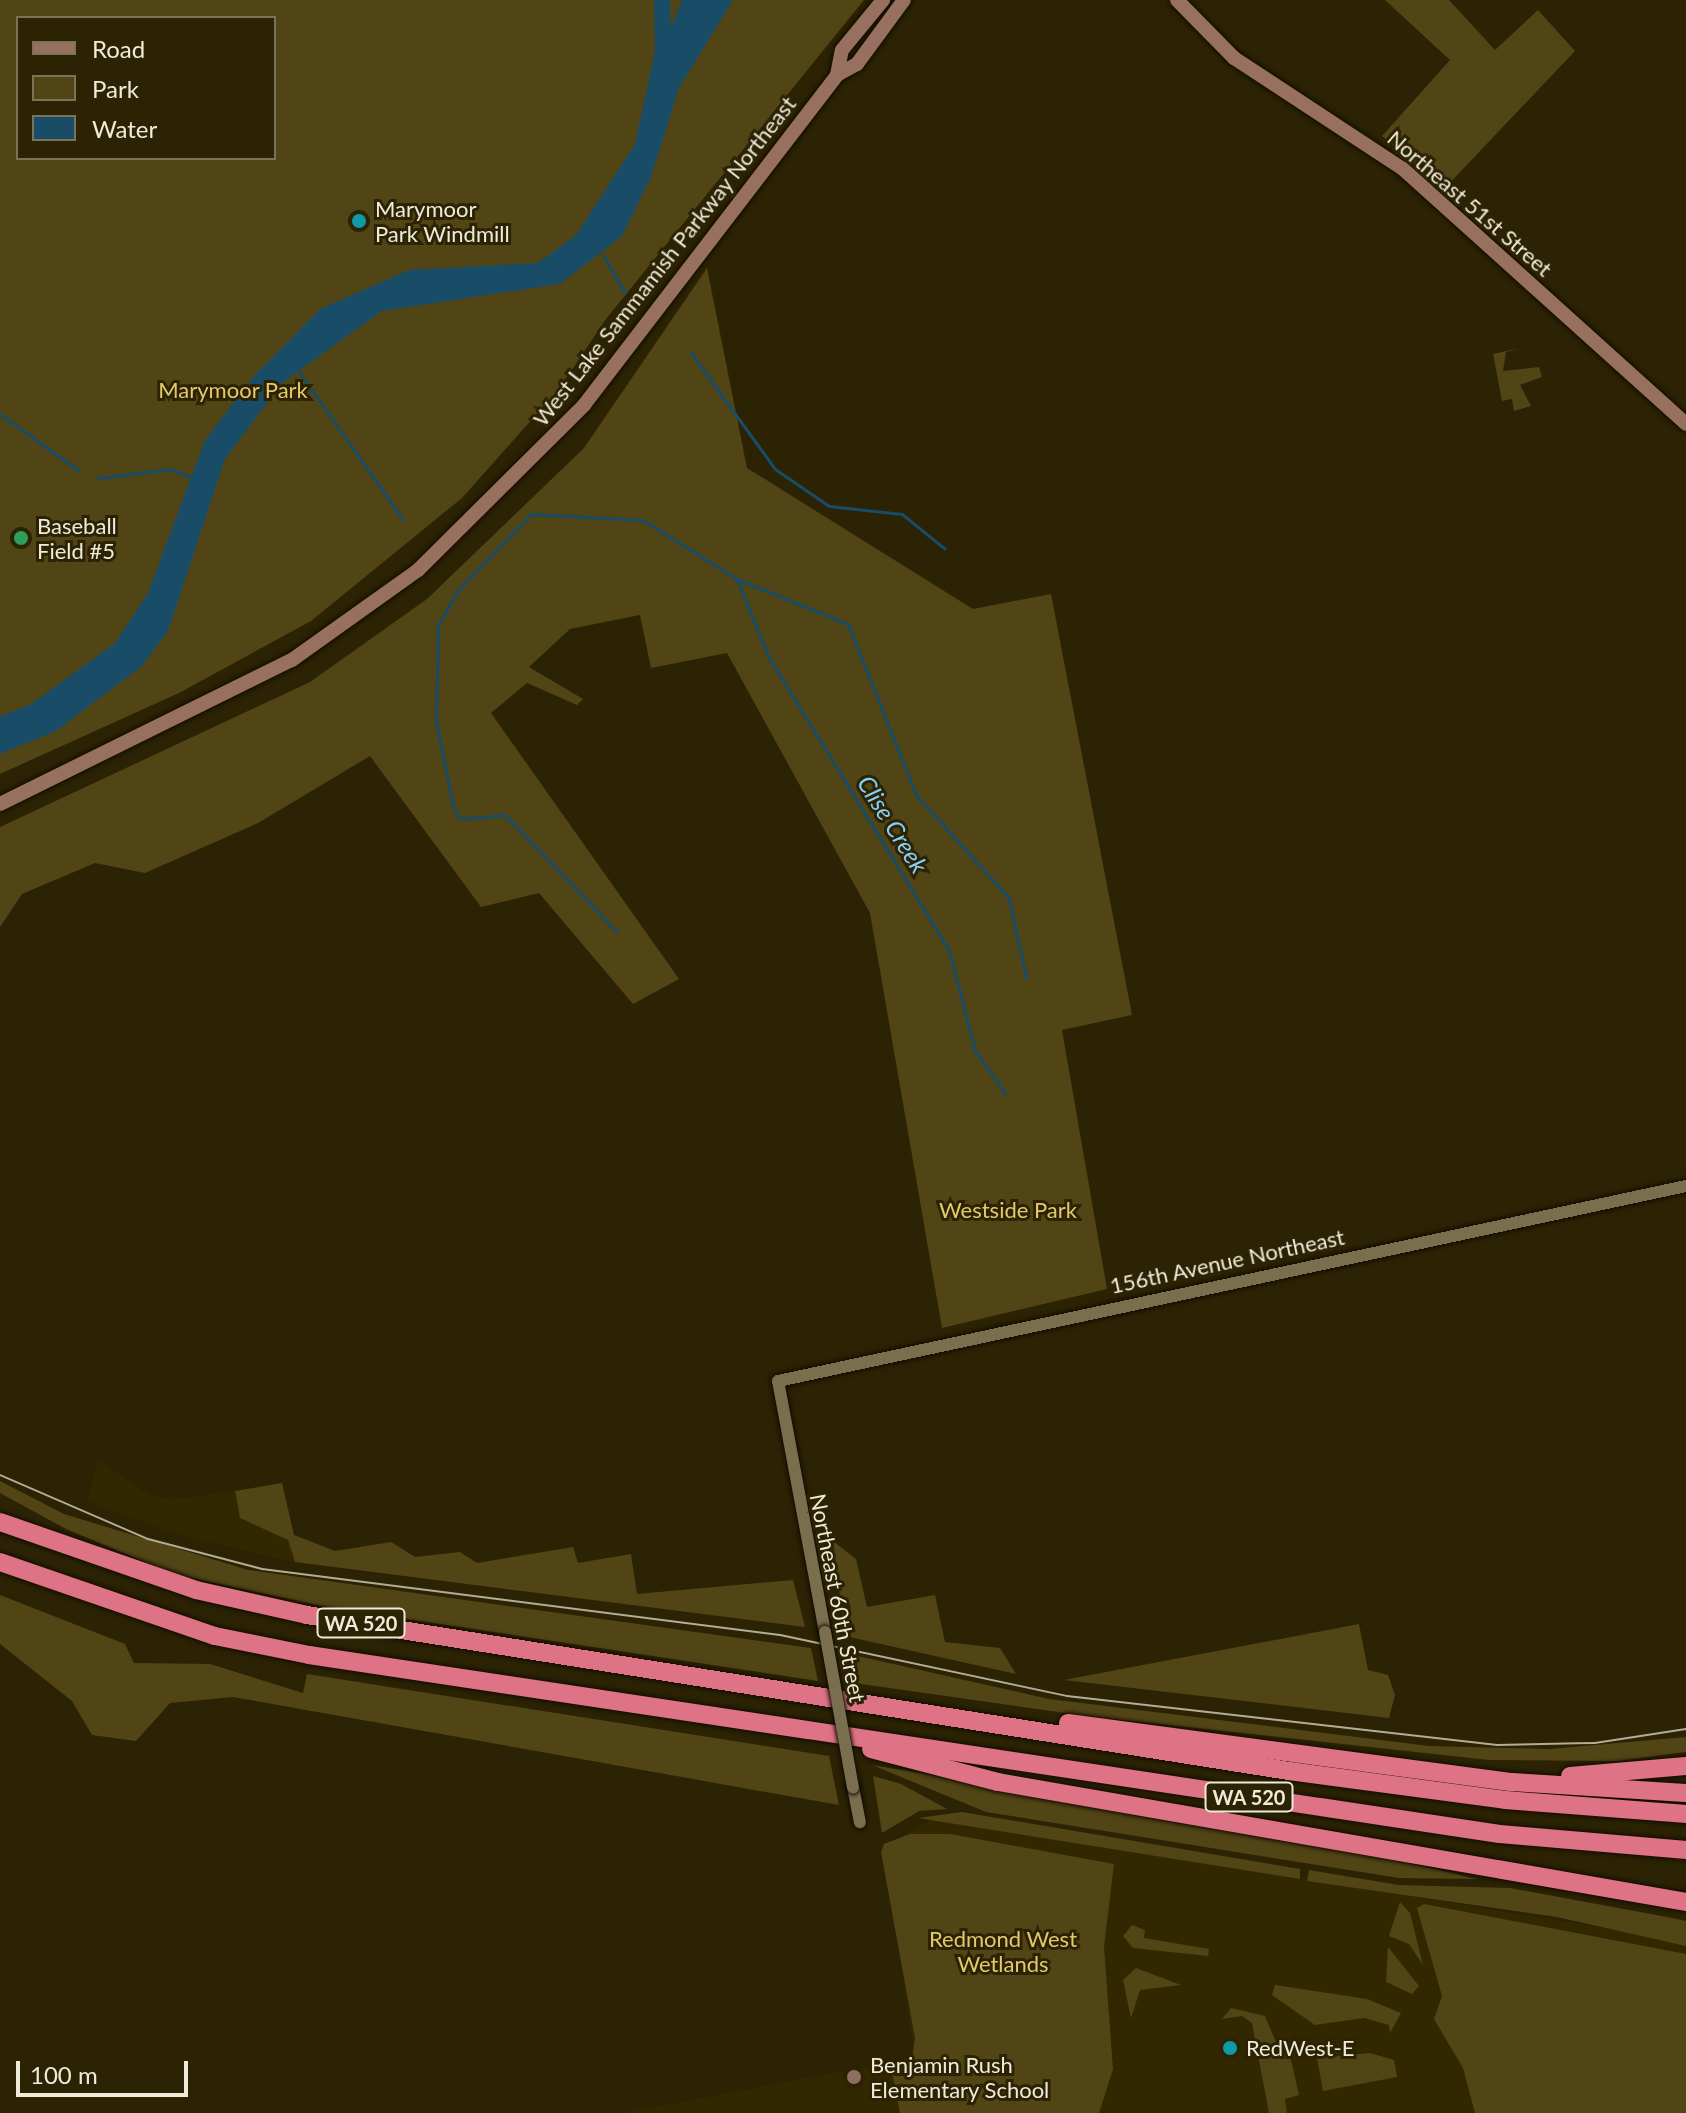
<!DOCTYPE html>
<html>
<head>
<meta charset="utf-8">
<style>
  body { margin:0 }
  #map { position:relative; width:1686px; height:2113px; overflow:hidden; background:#2b2304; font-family:Lato,sans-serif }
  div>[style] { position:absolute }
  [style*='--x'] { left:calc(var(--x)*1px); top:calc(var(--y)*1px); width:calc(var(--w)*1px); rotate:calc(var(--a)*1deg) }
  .built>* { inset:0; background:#322800 }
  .green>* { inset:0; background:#524515 }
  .water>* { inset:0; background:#184c67 }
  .stream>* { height:3px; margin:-1.5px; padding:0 1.5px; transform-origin:1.5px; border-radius:1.5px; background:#184c67 }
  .roads { filter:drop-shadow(0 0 2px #120c00) drop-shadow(0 0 2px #120c00) }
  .tertiary>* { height:12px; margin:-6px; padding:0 6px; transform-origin:6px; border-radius:6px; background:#796f4f }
  .secondary>* { height:14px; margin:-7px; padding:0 7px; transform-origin:7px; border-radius:7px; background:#977060 }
  .motorway>* { height:18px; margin:-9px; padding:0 9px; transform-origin:9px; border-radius:9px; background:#de7386 }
  .tram>* { height:2px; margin:-1px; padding:0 1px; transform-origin:1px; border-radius:1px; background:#b3ad97 }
  .bridges { filter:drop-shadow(0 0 2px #120c00) drop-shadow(0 0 2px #120c00) }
  .tertiary-bridge>* { height:12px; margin:-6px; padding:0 6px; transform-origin:6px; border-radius:6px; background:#796f4f }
  .dots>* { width:22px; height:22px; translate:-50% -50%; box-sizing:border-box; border:4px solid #2b2304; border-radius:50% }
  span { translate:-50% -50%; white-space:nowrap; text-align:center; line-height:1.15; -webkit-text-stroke:6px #2b2304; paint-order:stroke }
  .shield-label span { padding:2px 6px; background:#2b2304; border:2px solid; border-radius:6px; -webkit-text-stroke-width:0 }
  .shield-label { font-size:20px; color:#f0ebd9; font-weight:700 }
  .street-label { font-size:22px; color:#f0ebd9 }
  .poi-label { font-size:22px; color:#f0ebd9 }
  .left { translate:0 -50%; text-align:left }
  .park-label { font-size:22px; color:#e4c96b }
  .water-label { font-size:24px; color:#86d0fa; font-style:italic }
  .legend { position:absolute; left:16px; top:16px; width:260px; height:144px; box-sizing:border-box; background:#2b2304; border:2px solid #7a7359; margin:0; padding:10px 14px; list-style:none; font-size:24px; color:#f0ebd9 }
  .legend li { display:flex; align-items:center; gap:16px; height:40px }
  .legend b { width:40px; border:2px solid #7a7359 }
  .scale { position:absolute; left:16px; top:2061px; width:172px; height:36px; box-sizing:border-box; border:4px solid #f0ebd9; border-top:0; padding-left:10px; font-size:24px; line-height:28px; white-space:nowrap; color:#f0ebd9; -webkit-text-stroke:6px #2b2304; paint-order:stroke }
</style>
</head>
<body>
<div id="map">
  <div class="built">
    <div style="clip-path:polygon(99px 1460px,149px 1495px,175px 1499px,235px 1491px,240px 1518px,288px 1540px,295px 1562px,179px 1535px,87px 1501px)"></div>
    <div style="clip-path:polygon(933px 1819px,1686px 1941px,1686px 2113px,923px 2113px,884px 1846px)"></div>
    <div style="clip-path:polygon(890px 2062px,900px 2113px,624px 2113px)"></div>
  </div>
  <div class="green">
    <div style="clip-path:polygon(evenodd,0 0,864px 0,606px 319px,559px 389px,462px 498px,311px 621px,179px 693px,0 774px,0 0,18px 18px,274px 18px,274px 158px,18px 158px,18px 18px)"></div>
    <div style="clip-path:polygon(1385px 0,1449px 0,1495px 50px,1538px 10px,1575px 51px,1444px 189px,1382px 136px,1450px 60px)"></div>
    <div style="clip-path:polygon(707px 268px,747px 468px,973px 609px,1051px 594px,1132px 1015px,1062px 1030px,1107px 1289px,942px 1328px,870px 913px,727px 653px,651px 668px,640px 615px,570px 629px,529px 667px,583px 699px,577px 705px,527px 683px,491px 713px,679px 979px,633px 1004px,539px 893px,481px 907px,370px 756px,258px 823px,145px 873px,95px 863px,22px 894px,0 927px,0 827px,310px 682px,427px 599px,584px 448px)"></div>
    <div style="clip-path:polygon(1520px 348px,1506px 352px,1503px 371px,1539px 367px,1542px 377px,1520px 385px,1531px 406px,1514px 411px,1512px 399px,1502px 401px,1493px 354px)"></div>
    <div style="clip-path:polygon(0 1481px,64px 1514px,248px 1570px,811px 1648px,818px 1681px,327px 1607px,174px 1574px,66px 1529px,0 1493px)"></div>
    <div style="clip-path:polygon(282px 1483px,294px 1535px,335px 1551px,391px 1542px,415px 1557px,460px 1552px,477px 1563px,573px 1547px,578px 1563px,631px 1554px,637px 1594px,793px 1580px,805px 1627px,295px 1562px,288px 1540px,240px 1518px,235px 1491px)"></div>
    <div style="clip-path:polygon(833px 1541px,856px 1559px,867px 1607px,935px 1595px,945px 1642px,1000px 1648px,1016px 1674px,845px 1636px)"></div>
    <div style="clip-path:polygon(0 1595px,125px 1644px,134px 1663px,210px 1664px,303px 1693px,307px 1674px,829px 1756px,839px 1805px,233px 1697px,170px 1703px,136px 1741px,92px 1735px,72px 1701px,0 1644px)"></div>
    <div style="clip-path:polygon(1359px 1624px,1368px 1670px,1388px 1675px,1395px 1695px,1389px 1718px,1064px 1680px)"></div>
    <div style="clip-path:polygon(849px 1654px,1049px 1699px,1429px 1746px,1550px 1749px,1686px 1737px,1686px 1752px,1618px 1761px,1489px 1760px,1086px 1716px,854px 1683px)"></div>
    <div style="clip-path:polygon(872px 1765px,1297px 1837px,1477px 1879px,1399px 1878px,986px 1812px)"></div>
    <div style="clip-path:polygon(873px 1776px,901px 1784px,947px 1809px,919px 1811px,882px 1833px)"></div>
    <div style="clip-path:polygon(962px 1812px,1300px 1869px,1300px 1879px,918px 1818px)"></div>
    <div style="clip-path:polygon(910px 1834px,950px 1834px,1114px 1864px,1104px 1947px,1113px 2069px,1099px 2113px,900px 2113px,890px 2062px,912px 2058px,915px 2038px,881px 1852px,884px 1844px)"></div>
    <div style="clip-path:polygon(1309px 1870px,1399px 1885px,1510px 1888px,1667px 1917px,1686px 1921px,1686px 1946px,1557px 1917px,1307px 1881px)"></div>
    <div style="clip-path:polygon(1400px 1902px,1410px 1913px,1423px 1965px,1409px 1944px,1389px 1936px)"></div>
    <div style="clip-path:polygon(1424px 1904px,1686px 1954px,1686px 2113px,1475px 2113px,1463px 2068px,1434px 2019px,1442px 1996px,1417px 1908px)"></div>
    <div style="clip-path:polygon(1132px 1925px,1145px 1930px,1144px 1938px,1209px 1949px,1208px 1956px,1133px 1948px,1123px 1936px)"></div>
    <div style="clip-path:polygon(1388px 1947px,1419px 1986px,1412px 1994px,1386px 1982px)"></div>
    <div style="clip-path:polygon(1136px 1968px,1181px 1985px,1140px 1990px,1131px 2018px,1123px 1980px)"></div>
    <div style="clip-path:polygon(1275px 1985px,1367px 1999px,1401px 2013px,1390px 2033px,1389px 2025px,1364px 2018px,1315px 2025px,1272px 1995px)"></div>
    <div style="clip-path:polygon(1231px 2008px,1265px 2016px,1278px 2047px,1287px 2042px,1299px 2095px,1285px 2099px,1287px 2113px,1269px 2113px,1252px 2023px,1242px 2016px,1222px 2019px)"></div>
    <div style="clip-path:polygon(1370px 2053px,1394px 2060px,1397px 2077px,1323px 2091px,1317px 2058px)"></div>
  </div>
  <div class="water">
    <div style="clip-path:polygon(654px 0,670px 0,671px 28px,682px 0,733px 0,679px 88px,651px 177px,622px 236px,560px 284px,382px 311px,282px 383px,225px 459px,168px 631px,142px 666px,56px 731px,0 754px,0 716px,30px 705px,115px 643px,148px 593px,205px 440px,254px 376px,320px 309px,409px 270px,538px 263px,576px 235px,635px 144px,655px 51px)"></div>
  </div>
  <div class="stream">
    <div style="--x:603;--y:255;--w:44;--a:59.9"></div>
    <div style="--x:691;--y:353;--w:143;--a:54.1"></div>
    <div style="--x:775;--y:469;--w:65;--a:34.4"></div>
    <div style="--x:829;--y:506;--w:73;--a:6.3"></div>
    <div style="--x:902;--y:514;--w:55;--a:39.1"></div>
    <div style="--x:297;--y:369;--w:184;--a:54.9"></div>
    <div style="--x:0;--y:414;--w:96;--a:35.7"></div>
    <div style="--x:98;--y:478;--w:73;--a:-7.1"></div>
    <div style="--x:170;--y:469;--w:22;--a:21"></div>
    <div style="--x:737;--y:579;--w:83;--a:68.1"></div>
    <div style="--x:768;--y:656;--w:345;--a:58.4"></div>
    <div style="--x:949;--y:950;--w:104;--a:75.6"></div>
    <div style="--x:975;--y:1051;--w:52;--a:54.5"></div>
    <div style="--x:617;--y:932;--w:162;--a:-133.7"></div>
    <div style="--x:505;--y:815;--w:45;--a:174.9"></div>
    <div style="--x:460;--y:819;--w:15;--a:-118"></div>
    <div style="--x:453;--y:806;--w:87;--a:-101.3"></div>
    <div style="--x:436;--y:721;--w:96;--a:-88.8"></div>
    <div style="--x:438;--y:625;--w:40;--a:-60.3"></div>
    <div style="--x:458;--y:590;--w:105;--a:-46.2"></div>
    <div style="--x:531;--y:514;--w:112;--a:3.1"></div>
    <div style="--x:643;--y:520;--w:111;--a:32.1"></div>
    <div style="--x:737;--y:579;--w:120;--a:22.1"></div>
    <div style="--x:848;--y:624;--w:184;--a:68.3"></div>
    <div style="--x:916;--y:795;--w:139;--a:47.9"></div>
    <div style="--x:1009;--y:898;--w:82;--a:78"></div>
  </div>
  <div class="roads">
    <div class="tertiary">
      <div style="--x:825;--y:1632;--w:255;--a:-100.6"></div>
      <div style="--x:778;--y:1381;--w:929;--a:-12.12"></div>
      <div style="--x:853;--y:1787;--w:36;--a:79"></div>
    </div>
    <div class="secondary">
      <div style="--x:1177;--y:0;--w:81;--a:45.5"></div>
      <div style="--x:1234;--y:58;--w:202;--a:33.3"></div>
      <div style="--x:1403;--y:169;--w:381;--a:42"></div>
      <div style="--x:837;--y:75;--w:25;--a:-79"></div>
      <div style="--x:842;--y:50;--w:65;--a:-50.6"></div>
      <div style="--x:0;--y:804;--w:326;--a:-26.3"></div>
      <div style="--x:292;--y:660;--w:155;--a:-35.5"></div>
      <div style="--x:418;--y:570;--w:234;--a:-44.8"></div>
      <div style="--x:584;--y:405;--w:416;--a:-52.5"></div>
      <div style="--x:837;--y:75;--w:23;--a:-29"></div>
      <div style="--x:857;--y:64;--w:79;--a:-53.7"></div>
    </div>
    <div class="motorway">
      <div style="--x:0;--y:1522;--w:207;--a:19.1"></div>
      <div style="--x:196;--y:1590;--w:114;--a:12.7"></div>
      <div style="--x:307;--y:1615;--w:994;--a:9.03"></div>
      <div style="--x:1289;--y:1771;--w:218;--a:7.6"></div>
      <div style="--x:1505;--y:1800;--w:182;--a:4.4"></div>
      <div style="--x:0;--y:1562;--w:227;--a:19"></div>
      <div style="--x:215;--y:1636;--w:96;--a:11.4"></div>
      <div style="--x:309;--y:1655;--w:1204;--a:8.55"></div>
      <div style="--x:1500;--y:1834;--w:187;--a:4.9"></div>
      <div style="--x:1068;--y:1723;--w:448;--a:7.6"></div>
      <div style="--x:1512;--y:1782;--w:174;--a:3.6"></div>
      <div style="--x:871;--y:1749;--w:131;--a:14.6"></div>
      <div style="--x:998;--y:1782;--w:698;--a:9.89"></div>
      <div style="--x:1570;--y:1776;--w:116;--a:-4.9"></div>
    </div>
  </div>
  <div class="tram">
    <div style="--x:0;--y:1475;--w:161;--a:23.4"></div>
    <div style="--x:148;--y:1539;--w:118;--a:14.7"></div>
    <div style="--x:262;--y:1569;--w:522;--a:7.26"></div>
    <div style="--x:780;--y:1635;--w:293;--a:12"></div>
    <div style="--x:1067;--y:1696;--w:433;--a:6.5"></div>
    <div style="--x:1497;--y:1745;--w:98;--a:-1.2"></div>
    <div style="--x:1595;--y:1743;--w:92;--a:-8.7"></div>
  </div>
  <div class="bridges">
    <div class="tertiary-bridge">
      <div style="--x:825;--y:1632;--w:158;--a:79.8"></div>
    </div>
  </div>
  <div class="dots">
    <div style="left:359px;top:221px;background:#0f9aa8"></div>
    <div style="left:21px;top:538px;background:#2e9e5b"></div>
    <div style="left:1230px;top:2048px;background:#0f9aa8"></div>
    <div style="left:854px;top:2077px;background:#8d6e63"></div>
  </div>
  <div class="shield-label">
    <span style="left:361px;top:1623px">WA 520</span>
    <span style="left:1249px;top:1797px">WA 520</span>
  </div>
  <div class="street-label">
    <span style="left:1470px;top:203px;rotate:41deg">Northeast 51st Street</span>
    <span style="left:664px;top:261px;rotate:-52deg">West Lake Sammamish Parkway Northeast</span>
    <span style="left:1227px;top:1261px;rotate:-12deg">156th Avenue Northeast</span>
    <span style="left:838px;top:1598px;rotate:79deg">Northeast 60th Street</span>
  </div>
  <div class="poi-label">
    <span class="left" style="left:375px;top:221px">Marymoor<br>Park Windmill</span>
    <span class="left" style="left:37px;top:538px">Baseball<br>Field #5</span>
    <span class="left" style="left:1246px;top:2048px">RedWest-E</span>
    <span class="left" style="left:870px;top:2077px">Benjamin Rush<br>Elementary School</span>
  </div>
  <div class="park-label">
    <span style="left:233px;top:390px">Marymoor Park</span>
    <span style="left:1008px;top:1210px">Westside Park</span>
    <span style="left:1003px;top:1951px">Redmond West<br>Wetlands</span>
  </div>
  <div class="water-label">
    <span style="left:893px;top:824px;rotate:58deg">Clise Creek</span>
  </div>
  <ul class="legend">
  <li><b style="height:10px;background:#977060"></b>Road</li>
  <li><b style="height:22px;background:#524515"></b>Park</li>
  <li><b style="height:22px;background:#184c67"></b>Water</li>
  </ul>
  <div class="scale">100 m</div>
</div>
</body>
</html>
